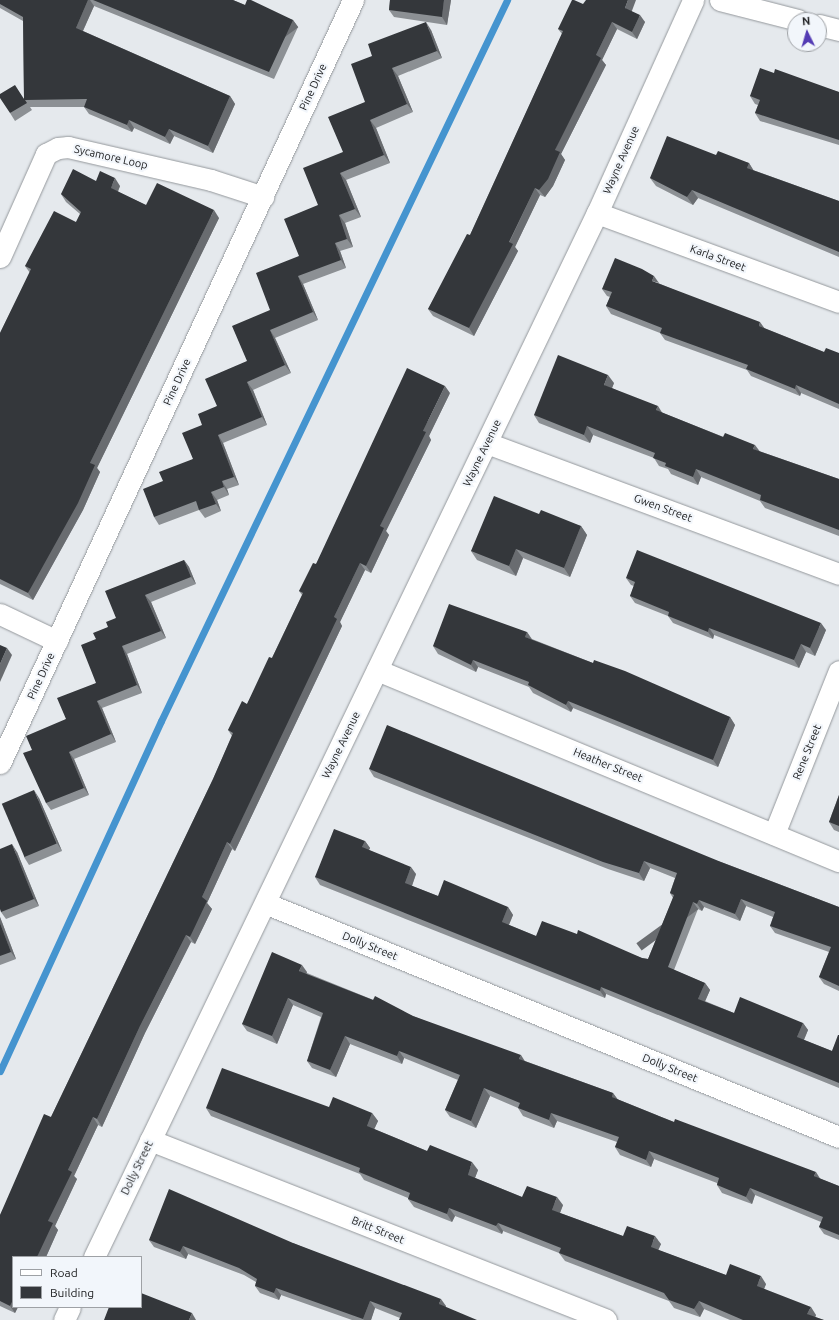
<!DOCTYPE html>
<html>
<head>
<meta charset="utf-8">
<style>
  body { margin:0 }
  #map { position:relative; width:839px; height:1320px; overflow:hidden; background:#e5e9ed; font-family:Ubuntu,sans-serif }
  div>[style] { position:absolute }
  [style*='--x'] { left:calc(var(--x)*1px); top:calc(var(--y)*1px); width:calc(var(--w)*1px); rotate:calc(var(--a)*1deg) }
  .stream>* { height:7px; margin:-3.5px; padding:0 3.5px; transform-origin:3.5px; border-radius:3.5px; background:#4594cf }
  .roads { filter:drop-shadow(0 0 1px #94989c) drop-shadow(0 0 1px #94989c) }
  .street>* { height:21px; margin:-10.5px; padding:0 10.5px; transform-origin:10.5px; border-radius:10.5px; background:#fff }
  .wall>* { inset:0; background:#8c9094 }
  .shaded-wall>* { inset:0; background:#696c70; transform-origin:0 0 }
  .building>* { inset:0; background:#34373b; transform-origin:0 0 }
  span { translate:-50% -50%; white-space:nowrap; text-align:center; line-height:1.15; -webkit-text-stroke:4px #f2f6fb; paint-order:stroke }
  .street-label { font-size:11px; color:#212224 }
  .legend { position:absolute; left:12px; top:1256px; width:130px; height:52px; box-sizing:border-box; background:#f2f6fb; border:1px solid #9ea1a5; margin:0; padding:5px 7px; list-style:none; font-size:12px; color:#212224 }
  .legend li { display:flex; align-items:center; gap:8px; height:20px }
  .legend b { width:20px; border:1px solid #9ea1a5 }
  .north { position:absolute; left:787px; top:12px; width:40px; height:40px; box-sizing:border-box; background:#f2f6fb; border:1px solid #9ea1a5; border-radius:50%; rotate:355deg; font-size:11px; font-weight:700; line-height:16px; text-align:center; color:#212224 }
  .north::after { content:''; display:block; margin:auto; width:14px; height:18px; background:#543cb4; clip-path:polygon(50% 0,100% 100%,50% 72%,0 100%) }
</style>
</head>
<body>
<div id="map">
  <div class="stream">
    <div style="--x:0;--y:1071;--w:385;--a:-65.3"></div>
    <div style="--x:161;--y:721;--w:800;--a:-64.36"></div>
  </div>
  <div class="roads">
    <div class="street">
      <div style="--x:720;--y:0;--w:81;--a:14.4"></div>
      <div style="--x:819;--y:25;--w:21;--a:14"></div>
      <div style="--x:597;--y:213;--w:258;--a:20.2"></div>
      <div style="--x:0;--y:257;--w:113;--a:-65.9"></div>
      <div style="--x:46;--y:154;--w:13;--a:-27"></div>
      <div style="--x:58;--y:148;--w:10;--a:-6"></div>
      <div style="--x:68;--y:147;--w:147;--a:13"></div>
      <div style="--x:211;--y:180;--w:55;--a:18.1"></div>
      <div style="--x:487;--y:443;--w:376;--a:20.4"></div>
      <div style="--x:0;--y:614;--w:63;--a:25.3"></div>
      <div style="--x:377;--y:670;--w:500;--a:22.5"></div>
      <div style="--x:0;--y:763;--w:841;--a:-65.17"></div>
      <div style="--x:774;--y:834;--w:175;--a:-68.3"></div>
      <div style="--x:265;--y:903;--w:620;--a:22.18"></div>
      <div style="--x:150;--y:1140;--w:490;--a:21.5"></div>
      <div style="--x:94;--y:1257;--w:1159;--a:-64.28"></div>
      <div style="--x:597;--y:213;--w:234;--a:-65.7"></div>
      <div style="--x:64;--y:1320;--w:14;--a:-65"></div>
    </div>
  </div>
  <div class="wall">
    <div style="clip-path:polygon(0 0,233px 0,245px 5px,293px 20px,298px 27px,274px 79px,94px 6px,83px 31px,230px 96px,235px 104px,213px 153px,174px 136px,170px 144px,134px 128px,132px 132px,89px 114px,84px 107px,30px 107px,32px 110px,15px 121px,10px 113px,24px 98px,23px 21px,0 8px)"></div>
    <div style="clip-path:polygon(390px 0,451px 0,447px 25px,394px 17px,389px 10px)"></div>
    <div style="clip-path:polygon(583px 4px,631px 11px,645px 22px,637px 39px,617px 29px,602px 60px,606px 65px,561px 154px,565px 160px,553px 186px,545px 197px,540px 195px,515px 247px,518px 251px,474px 336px,433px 316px,428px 309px,470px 235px,562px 34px,558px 29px)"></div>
    <div style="clip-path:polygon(431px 30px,442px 58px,398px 76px,413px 112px,376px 128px,390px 163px,346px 180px,361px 217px,345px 223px,353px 247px,340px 251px,346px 268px,303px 284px,318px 320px,275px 338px,291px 373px,253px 390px,267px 425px,223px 443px,239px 485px,227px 489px,229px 495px,217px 500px,221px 511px,205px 518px,199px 510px,159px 525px,154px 517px,163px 481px,193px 459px,202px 425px,217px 406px,247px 361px,270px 310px,299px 256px,318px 205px,343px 152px,365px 102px,372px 56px)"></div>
    <div style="clip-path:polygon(774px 73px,839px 92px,839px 145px,760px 121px,755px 113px,758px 105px,755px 104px,750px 96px)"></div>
    <div style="clip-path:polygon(716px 155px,749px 163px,753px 170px,839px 201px,839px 257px,698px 198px,693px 205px,656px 186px,650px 178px)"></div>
    <div style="clip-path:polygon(96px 181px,120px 186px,118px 192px,146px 205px,219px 218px,97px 468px,100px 472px,83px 510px,33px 600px,0 584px,0 333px,30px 273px,25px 266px,76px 222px,80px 214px,66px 202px,61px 194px)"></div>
    <div style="clip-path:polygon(658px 283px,764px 328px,824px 352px,839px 353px,839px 409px,801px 393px,800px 396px,751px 376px,747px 370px,665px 340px,660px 333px,611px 314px,606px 306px,610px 297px,607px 296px,602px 289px)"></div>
    <div style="clip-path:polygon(614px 383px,612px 388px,663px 413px,759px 451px,839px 479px,839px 536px,765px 508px,760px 501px,701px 477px,698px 485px,671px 474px,668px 469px,659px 466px,654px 458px,593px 435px,590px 443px,539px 423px,534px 415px)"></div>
    <div style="clip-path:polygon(450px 393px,429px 436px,431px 440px,386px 531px,389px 535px,371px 573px,365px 570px,340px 622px,342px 626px,235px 851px,232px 849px,207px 903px,212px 909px,195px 944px,191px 942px,145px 1033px,102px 1127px,98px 1125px,74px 1176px,77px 1179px,55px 1226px,58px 1230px,46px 1257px,13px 1257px,13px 1307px,18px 1307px,15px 1313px,0 1306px,0 1215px,51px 1117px,213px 779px,232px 736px,228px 730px,247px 704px,272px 658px,302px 595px,299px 591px,316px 564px)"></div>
    <div style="clip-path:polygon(539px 514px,581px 526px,587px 535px,570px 577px,523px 558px,516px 576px,477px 560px,471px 551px)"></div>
    <div style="clip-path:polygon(184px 560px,189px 567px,196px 584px,151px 602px,166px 638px,127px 654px,142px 693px,102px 708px,116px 742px,74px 759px,89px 795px,51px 810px,46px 803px,32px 750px,66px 719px,96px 683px,96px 639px,108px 627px,116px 618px)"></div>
    <div style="clip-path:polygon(626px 578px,826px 630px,815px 656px,806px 652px,799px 668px,714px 635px,713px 639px,673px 623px,668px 616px,635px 603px,630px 596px,634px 586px,631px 585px)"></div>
    <div style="clip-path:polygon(527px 632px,532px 639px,730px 717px,735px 725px,718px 767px,573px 708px,571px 712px,533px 693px,529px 687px,478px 667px,476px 672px,438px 654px,433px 646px)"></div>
    <div style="clip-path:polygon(369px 769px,721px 862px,839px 907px,839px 991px,824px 984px,819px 977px,829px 952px,775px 933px,770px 926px,773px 917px,746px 906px,740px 921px,704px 907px,702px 911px,698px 909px,674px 970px,705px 983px,710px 990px,705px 1001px,734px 1013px,803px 1023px,808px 1030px,804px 1040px,832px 1051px,839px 1035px,839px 1088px,606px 994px,605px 998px,320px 885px,315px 877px,365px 841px,370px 848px,369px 850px,416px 874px,412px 886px,438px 896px,508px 907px,513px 915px,509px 925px,536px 936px,577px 934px,642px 958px,648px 959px,673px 898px,670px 893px,675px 878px,650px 868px,644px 881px,608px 869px,374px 777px)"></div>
    <div style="clip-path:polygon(839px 795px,839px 832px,834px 830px,829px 822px)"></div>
    <div style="clip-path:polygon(39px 798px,62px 851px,29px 865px,24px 857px)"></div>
    <div style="clip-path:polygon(17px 852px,39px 906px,6px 919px,1px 912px)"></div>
    <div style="clip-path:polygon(0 917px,16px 959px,0 965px)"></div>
    <div style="clip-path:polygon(307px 972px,307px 973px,413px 1016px,525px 1061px,613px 1093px,617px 1099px,674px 1122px,839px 1186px,839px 1240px,824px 1234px,819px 1227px,821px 1222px,755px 1195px,752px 1204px,722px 1193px,717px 1185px,717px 1183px,654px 1159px,651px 1167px,620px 1155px,615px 1147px,617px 1142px,557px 1121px,554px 1128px,523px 1116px,518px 1108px,490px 1096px,476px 1128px,450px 1117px,445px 1110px,458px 1080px,404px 1058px,402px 1064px,350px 1044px,336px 1077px,312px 1068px,307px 1061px,321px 1017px,293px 1005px,277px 1044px,247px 1031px,242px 1024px)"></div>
    <div style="clip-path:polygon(329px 1107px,372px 1113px,378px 1121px,374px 1129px,427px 1151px,478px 1170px,475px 1178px,522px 1197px,563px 1205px,560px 1213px,623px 1236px,661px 1244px,658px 1250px,726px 1275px,766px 1284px,764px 1289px,816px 1315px,815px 1317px,824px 1320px,730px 1320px,704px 1309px,700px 1317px,674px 1308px,669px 1301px,565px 1261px,559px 1253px,503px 1231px,502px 1234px,455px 1216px,452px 1222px,414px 1207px,408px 1199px,408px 1198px,364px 1180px,360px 1174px,211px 1116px,206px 1108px)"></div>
    <div style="clip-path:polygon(149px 1240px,293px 1243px,446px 1306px,400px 1318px,375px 1308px,371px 1320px,352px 1320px,281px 1295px,279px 1300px,260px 1293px,255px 1286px,256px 1282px,244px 1275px,188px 1254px,186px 1259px,154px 1247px)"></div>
  </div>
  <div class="shaded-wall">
    <div style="clip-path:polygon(88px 0,90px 0,94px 6px,81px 35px,76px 28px)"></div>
    <div style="clip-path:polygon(444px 0,451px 0,447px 25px,442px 17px)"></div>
    <div style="clip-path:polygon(628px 0,636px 0,630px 16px,625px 8px)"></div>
    <div style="clip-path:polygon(640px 15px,645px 22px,637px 39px,632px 32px)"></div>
    <div style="left:293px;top:20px;width:9px;height:57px;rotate:54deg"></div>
    <div style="clip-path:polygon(426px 22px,431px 30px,442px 58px,437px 51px)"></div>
    <div style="clip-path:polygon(612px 22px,617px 29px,602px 60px,606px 65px,561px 154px,565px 160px,553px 186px,545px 197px,539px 190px,555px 150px,596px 55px)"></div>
    <div style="clip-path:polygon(392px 68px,398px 76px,413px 112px,407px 104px)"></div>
    <div style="clip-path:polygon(230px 96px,235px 104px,213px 153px,208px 146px)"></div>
    <div style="clip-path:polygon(129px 120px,134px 128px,132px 132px,127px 125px)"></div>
    <div style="clip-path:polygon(370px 120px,376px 128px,390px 163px,384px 155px)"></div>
    <div style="clip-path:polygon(169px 129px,174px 136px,170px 144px,165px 137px)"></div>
    <div style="clip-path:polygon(749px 163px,754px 171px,747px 168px)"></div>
    <div style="clip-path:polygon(340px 173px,346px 180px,361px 217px,355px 209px)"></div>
    <div style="clip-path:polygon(115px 178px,120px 186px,116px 195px,111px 188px)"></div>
    <div style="clip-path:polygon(535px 188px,540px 195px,515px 247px,518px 251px,474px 336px,469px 328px)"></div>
    <div style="clip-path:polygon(692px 190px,698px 198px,693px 205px,687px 197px)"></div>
    <div style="clip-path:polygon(214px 210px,219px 218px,97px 468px,100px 472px,83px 510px,33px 600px,28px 593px,90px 463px)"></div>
    <div style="clip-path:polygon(339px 215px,345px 223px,353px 247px,347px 239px)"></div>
    <div style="clip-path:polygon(335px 243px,340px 251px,346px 268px,341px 260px)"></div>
    <div style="clip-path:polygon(298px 276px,303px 284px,318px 320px,313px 312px)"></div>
    <div style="clip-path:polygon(654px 276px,659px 283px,652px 281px)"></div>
    <div style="clip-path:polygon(760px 322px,765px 329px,759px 326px)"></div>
    <div style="clip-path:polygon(270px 330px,275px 338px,291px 373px,285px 365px)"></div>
    <div style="clip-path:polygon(608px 375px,614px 383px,610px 393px,604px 385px)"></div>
    <div style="clip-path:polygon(247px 382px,253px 390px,267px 425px,262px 417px)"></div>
    <div style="clip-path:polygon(796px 385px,801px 393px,800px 396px,795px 389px)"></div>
    <div style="clip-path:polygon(445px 386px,450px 393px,429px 436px,431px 440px,386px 531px,389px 535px,371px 573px,366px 566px,380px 526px,423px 431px)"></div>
    <div style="clip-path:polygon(658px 406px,663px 414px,656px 410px)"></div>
    <div style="clip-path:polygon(587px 426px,593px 435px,590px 443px,584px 435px)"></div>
    <div style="clip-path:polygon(218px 435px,223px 443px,239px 485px,234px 477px)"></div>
    <div style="clip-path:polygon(755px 445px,761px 453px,753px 449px)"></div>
    <div style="clip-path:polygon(696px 469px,701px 477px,698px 485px,693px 477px)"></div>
    <div style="clip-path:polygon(222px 481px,227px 489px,229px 495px,224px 487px)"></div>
    <div style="clip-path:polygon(211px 492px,217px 500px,221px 511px,216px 504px)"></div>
    <div style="clip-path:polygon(581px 526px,587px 535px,570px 577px,564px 568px)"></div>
    <div style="clip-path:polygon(516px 549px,523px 558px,516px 576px,509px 566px)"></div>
    <div style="clip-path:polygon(184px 560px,189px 567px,196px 584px,191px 577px)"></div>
    <div style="clip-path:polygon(360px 563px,365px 570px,340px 622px,342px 626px,235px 851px,230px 844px,334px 617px)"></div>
    <div style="clip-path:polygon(145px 595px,151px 602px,166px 638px,161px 631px)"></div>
    <div style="clip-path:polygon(821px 623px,826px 630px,815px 656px,810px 648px)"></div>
    <div style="clip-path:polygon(709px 628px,714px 635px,713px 639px,708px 632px)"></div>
    <div style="clip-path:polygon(527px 632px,532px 640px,525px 637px)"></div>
    <div style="clip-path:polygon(801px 644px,806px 652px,799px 668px,794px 660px)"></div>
    <div style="clip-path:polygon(122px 646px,127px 654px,142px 693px,137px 685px)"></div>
    <div style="clip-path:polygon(7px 648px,12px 655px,0 682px,0 664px)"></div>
    <div style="clip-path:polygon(473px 660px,478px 667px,476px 672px,471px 665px)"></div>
    <div style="clip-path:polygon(97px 701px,102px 708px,116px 742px,111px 734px)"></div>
    <div style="clip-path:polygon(568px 701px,573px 708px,571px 712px,566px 705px)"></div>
    <div style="clip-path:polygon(730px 717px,735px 725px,718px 767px,713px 760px)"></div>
    <div style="clip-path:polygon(69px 752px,74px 759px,89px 795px,84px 788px)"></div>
    <div style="clip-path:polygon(34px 790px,39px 798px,62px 851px,57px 843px)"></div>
    <div style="clip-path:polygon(365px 841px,370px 848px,367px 854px,362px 847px)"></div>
    <div style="clip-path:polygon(227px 842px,232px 849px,207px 903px,212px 909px,195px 944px,190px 937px,202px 897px)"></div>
    <div style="clip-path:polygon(12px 844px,17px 852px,39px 906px,34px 899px)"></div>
    <div style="clip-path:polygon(644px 861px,650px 868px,644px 881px,639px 873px)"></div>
    <div style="clip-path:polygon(411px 867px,416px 874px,410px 891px,405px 883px)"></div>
    <div style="clip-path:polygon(741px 899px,746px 906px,740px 921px,735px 914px)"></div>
    <div style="clip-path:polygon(699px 900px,704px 907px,702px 911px,697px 904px)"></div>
    <div style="left:693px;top:902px;width:9px;height:70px;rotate:54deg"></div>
    <div style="clip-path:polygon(508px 907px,513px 915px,507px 929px,502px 922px)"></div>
    <div style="clip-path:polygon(0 917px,16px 959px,11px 952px,0 923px)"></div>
    <div style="clip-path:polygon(186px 935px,191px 942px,145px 1033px,102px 1127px,97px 1119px,140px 1026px)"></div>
    <div style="clip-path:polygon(302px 965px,307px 972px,305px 978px,299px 971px)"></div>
    <div style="clip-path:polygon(705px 983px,710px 990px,703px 1006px,698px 999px)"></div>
    <div style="clip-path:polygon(601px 987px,606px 994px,605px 998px,600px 991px)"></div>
    <div style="clip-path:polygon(288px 998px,293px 1005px,277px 1044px,272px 1036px)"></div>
    <div style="clip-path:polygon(803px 1023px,808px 1030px,802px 1044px,797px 1037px)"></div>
    <div style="clip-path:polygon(345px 1036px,350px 1044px,336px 1077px,330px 1070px)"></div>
    <div style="clip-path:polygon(399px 1051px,404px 1058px,402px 1064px,397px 1056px)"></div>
    <div style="clip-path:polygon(521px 1055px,526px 1063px,519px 1059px)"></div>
    <div style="clip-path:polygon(484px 1088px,490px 1096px,476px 1128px,471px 1121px)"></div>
    <div style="clip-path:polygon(613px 1093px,619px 1101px,612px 1097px)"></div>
    <div style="clip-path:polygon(372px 1113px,378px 1121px,372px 1134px,367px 1126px)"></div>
    <div style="clip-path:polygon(551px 1113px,557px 1121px,554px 1128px,549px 1120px)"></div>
    <div style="clip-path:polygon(93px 1117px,98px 1125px,74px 1176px,77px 1179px,55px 1226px,58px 1230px,46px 1257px,37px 1257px,48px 1221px,68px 1170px)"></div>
    <div style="clip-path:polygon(649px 1151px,654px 1159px,651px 1167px,646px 1160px)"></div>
    <div style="clip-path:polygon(472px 1162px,478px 1170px,473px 1183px,468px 1175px)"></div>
    <div style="clip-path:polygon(816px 1172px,821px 1180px,814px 1176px)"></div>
    <div style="clip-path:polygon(750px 1188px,755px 1195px,752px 1204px,746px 1197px)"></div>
    <div style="clip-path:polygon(557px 1197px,563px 1205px,558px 1218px,552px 1210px)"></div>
    <div style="clip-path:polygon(449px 1208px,455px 1216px,452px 1222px,447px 1214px)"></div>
    <div style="clip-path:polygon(498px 1223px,503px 1231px,502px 1234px,496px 1226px)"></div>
    <div style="clip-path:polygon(655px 1236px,661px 1244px,656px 1255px,651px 1247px)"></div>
    <div style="clip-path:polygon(183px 1246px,188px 1254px,186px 1259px,180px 1252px)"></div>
    <div style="clip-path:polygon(761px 1276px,766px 1284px,762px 1294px,757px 1286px)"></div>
    <div style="clip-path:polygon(276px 1288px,281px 1295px,279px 1300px,274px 1293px)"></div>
    <div style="clip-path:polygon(441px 1299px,446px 1306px,444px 1312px,439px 1304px)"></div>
    <div style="clip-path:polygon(13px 1300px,13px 1307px,18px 1307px,15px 1313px,10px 1306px)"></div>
    <div style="clip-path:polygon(370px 1301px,375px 1308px,371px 1320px,364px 1320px,363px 1319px)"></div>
    <div style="clip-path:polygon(699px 1301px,704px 1309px,700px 1317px,694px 1309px)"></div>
    <div style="clip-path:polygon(811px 1307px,816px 1315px,814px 1320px,807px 1314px)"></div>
    <div style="clip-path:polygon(192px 1313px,196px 1320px,189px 1320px)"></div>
  </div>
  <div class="building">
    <div style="clip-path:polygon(0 0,88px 0,76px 28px,230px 96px,208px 146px,169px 129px,165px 137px,129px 120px,127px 125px,84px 107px,87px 99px,25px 100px,27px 103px,10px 113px,0 98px,0 94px,15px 85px,24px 99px,23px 17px,0 4px)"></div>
    <div style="clip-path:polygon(93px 0,233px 0,245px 5px,247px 0,251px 0,293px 20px,269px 72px)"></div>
    <div style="clip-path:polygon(390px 0,444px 0,442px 17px,389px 10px)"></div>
    <div style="clip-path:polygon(572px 0,574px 0,583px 4px,586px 0,628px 0,625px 8px,640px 15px,632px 32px,612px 22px,596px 55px,601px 58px,555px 150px,560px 152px,548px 179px,539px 190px,535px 188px,509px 242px,513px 244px,469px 328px,428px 309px,467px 234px,470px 235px,563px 31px,558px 29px)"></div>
    <div style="clip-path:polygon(426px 22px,437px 51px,392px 68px,407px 104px,370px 120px,384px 155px,340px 173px,355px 209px,339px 215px,347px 239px,335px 243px,341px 260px,298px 276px,313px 312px,270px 330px,285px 365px,247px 382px,262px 417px,218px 435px,234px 477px,222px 481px,224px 487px,211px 492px,216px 504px,199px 510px,196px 501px,154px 517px,143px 489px,163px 481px,159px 472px,193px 459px,182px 433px,202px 425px,198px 414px,217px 406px,205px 379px,247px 361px,232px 326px,270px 310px,256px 273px,299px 256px,284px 219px,318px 205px,303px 168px,343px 152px,328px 117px,365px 102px,351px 64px,372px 56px,368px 44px)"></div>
    <div style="clip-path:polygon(760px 68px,774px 73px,775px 69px,839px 92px,839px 140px,755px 113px,760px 100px,750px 96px)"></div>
    <div style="clip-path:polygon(667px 136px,716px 155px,718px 151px,749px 163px,747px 168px,839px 201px,839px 252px,692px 190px,687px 197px,650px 178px)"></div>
    <div style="clip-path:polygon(73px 169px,96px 181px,100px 171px,115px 178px,111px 188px,146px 205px,157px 183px,214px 210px,90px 463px,95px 465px,78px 503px,28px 593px,0 579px,0 333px,31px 269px,25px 266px,54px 211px,76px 222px,81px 212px,61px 194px)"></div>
    <div style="clip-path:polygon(615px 258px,642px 269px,654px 276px,652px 281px,760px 322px,759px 326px,824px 352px,826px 348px,839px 353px,839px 404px,796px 385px,795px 389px,746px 369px,748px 365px,660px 333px,662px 328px,606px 306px,612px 292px,602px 289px)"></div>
    <div style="clip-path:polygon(558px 355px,608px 375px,604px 385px,658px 406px,656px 410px,723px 437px,725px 433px,755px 445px,753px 449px,839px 479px,839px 530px,760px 500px,761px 495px,696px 469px,693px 477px,665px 466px,666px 463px,653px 458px,655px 453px,587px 426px,584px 435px,534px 415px)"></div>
    <div style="clip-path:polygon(407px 368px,445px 386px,423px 431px,426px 432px,380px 526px,384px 528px,366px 566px,360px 563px,334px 617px,337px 619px,230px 844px,227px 842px,202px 897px,207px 901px,190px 937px,186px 935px,140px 1026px,97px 1119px,93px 1117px,68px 1170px,72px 1172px,48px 1221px,53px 1223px,37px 1257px,13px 1257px,13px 1300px,10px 1306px,0 1301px,0 1215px,44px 1114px,51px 1117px,213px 779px,233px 733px,228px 730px,242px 701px,247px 704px,269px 657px,272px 658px,303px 593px,299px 591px,313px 563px,316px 564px)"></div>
    <div style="clip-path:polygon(494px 496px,539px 514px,541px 510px,581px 526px,564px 568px,516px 549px,509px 566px,471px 551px)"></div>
    <div style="clip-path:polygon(637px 550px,821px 623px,810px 648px,801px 644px,794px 660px,709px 628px,708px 632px,668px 616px,669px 612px,630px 596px,635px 582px,626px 578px)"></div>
    <div style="clip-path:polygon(184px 560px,191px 577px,145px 595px,161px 631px,122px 646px,137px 685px,97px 701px,111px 734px,69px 752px,84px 788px,46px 803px,23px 753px,32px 750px,26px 736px,66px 719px,57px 698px,96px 683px,81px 645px,96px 639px,93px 633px,108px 627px,106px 622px,116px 618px,105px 591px)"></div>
    <div style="clip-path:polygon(449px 604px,527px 632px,525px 637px,593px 663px,594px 660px,625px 671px,730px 717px,713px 760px,568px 701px,566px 705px,528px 685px,529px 682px,473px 660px,471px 665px,433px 646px)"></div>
    <div style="clip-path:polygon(0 645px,7px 648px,0 664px)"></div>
    <div style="clip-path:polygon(387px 725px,721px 862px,839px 907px,839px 986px,819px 977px,831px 947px,770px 926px,775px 912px,741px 899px,735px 914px,699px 900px,697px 904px,693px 902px,668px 967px,705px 983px,698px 999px,734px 1013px,740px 997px,803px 1023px,797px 1037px,832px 1051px,838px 1035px,839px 1035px,839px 1083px,601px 987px,600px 991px,315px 877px,334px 829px,365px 841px,362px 847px,411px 867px,405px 883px,438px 896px,444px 880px,508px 907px,502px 922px,536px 936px,542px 921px,577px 934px,578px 930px,642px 958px,648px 959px,674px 895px,670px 893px,677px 873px,644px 861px,639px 873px,603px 862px,369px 769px)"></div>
    <div style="left:34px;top:790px;width:58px;height:35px;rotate:67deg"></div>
    <div style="clip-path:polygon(839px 795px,839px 826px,829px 822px)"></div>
    <div style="clip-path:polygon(12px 844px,34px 899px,1px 912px,0 909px,0 849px)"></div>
    <div style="clip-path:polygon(0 923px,11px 952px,0 956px)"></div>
    <div style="clip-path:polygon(272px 952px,302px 965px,299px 971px,373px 1000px,375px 996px,413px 1016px,521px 1055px,519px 1059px,613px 1093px,612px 1097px,674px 1122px,675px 1119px,816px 1172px,814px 1176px,839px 1186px,839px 1235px,819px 1227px,823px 1217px,750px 1188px,746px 1197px,717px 1185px,719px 1178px,649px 1151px,646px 1160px,615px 1147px,619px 1137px,551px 1113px,549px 1120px,518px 1108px,520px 1103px,484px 1088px,471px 1121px,445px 1110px,460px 1075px,399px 1051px,397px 1056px,345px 1036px,330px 1070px,307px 1061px,323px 1013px,288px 998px,272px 1036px,242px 1024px)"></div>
    <div style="clip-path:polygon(222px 1068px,329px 1107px,333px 1097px,372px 1113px,367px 1126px,427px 1151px,430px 1145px,472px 1162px,468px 1175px,522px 1197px,527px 1186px,557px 1197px,552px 1210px,623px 1236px,627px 1226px,655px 1236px,651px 1247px,726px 1275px,730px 1264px,761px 1276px,757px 1286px,811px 1307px,807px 1314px,824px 1320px,743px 1320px,699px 1301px,694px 1309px,669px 1300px,664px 1293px,559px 1253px,561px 1248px,498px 1223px,496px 1226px,449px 1208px,447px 1214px,408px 1199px,410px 1193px,359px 1172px,360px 1168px,206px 1108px)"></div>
    <div style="clip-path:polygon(169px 1189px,293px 1243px,441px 1299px,439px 1304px,477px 1320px,399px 1320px,402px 1313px,370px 1301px,363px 1319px,276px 1288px,274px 1293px,255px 1286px,257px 1279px,239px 1268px,183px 1246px,180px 1252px,149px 1240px)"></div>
    <div style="clip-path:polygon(141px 1293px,192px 1313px,189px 1320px,104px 1320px,109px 1307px,141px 1307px)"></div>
  </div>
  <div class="street-label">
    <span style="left:313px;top:87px;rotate:-65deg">Pine Drive</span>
    <span style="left:111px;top:157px;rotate:13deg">Sycamore Loop</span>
    <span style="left:621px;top:160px;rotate:-66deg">Wayne Avenue</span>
    <span style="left:718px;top:258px;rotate:20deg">Karla Street</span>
    <span style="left:177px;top:382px;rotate:-65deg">Pine Drive</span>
    <span style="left:482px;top:453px;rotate:-64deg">Wayne Avenue</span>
    <span style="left:663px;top:508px;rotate:20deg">Gwen Street</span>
    <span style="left:41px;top:676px;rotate:-65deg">Pine Drive</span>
    <span style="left:341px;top:745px;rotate:-64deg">Wayne Avenue</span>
    <span style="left:807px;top:752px;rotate:-68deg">Rene Street</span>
    <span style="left:608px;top:765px;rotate:22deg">Heather Street</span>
    <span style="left:370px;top:946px;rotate:22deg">Dolly Street</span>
    <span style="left:670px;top:1068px;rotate:22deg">Dolly Street</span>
    <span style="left:137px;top:1168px;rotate:-64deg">Dolly Street</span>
    <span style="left:378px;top:1230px;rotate:22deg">Britt Street</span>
  </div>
  <ul class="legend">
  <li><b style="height:5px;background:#fff"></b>Road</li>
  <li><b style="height:11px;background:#34373b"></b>Building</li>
  </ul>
  <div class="north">N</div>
</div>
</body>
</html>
